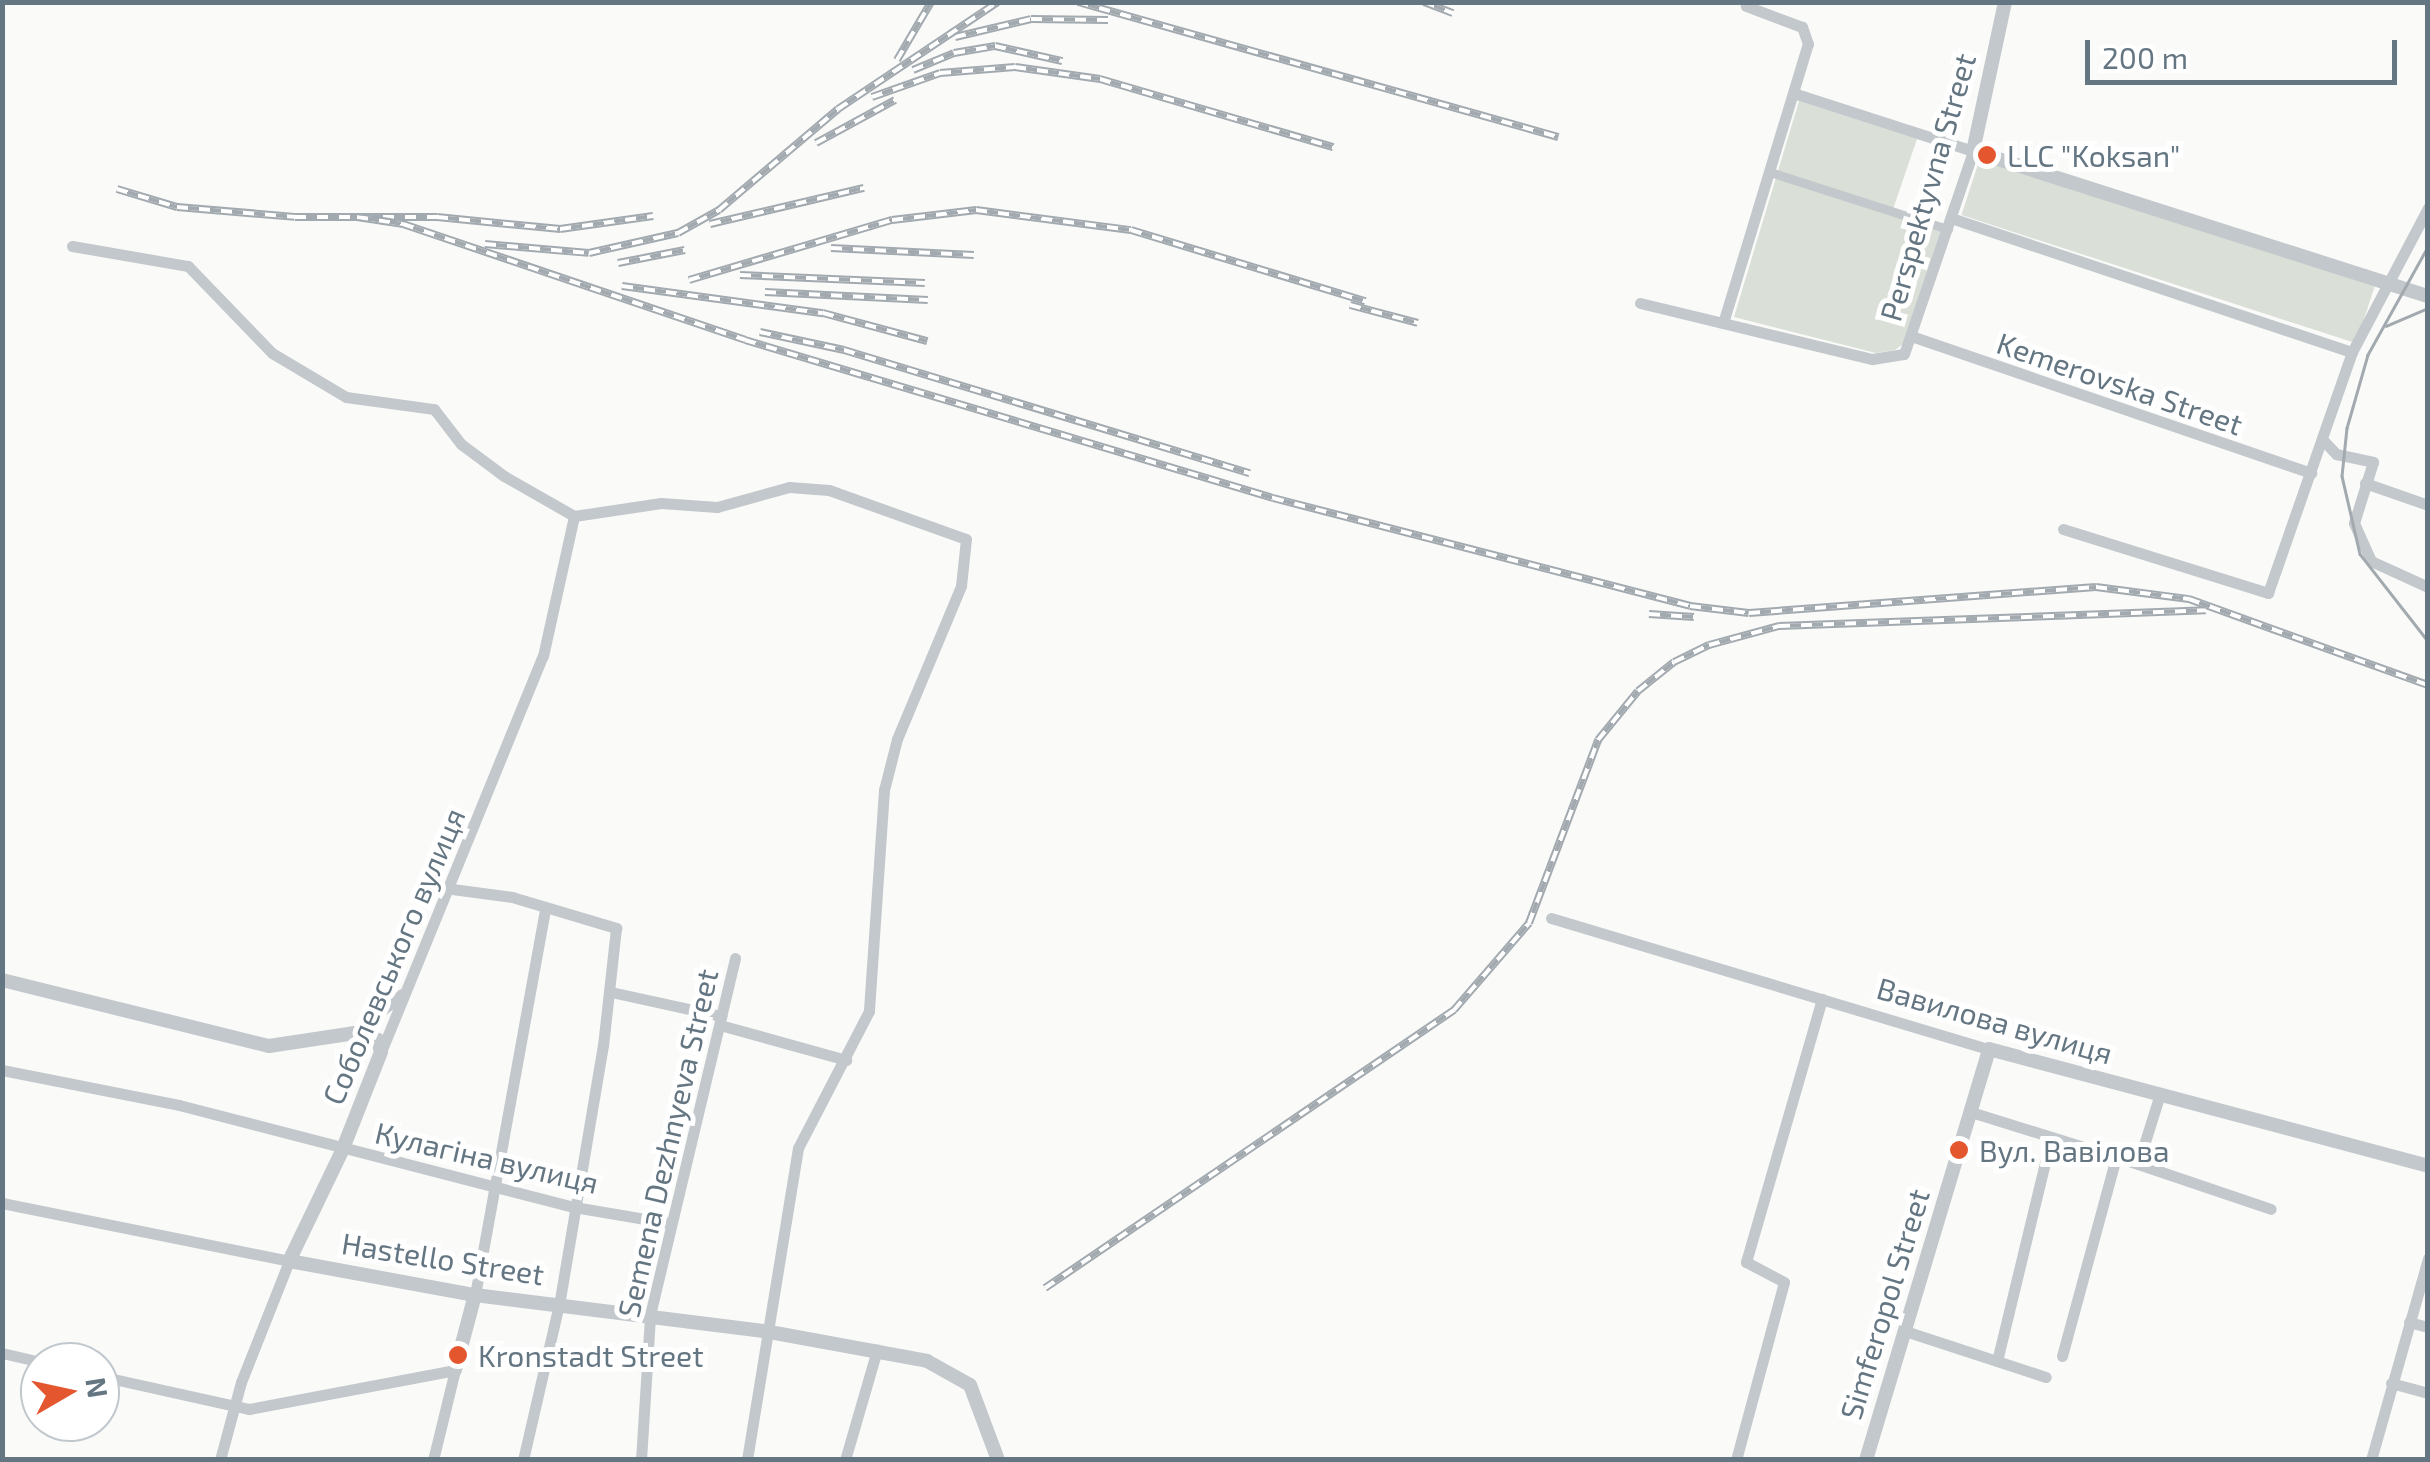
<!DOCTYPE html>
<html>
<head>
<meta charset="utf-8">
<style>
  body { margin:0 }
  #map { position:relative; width:2430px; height:1462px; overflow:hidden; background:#fafaf8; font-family:"Exo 2",sans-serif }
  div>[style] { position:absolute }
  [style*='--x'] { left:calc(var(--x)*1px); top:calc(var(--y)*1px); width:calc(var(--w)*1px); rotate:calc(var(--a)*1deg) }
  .green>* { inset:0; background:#dadfd7; transform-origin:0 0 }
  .pedestrian>* { height:9px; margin:-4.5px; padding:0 4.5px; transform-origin:4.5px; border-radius:4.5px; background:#c3c8cc }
  .minor>* { height:11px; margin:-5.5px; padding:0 5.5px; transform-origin:5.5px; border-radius:5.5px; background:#c3c8cc }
  .tertiary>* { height:14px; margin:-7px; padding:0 7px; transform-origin:7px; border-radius:7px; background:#c3c8cc }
  .tram>* { height:2.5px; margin:-1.25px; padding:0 1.25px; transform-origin:1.25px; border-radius:1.25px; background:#a2aab0 }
  .rail>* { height:8px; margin-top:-4px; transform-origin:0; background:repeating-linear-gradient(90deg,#fff 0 11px,#a2aab0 0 22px); box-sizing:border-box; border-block:2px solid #a2aab0 }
  .dots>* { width:28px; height:28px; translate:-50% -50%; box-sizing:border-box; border:5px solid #fff; border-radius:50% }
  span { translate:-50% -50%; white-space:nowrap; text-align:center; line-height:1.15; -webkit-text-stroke:10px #fff; paint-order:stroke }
  .poi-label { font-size:30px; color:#657683 }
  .left { translate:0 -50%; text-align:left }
  .street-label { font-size:30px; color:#657683 }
  .frame { position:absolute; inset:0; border:5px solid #657683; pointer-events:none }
  .north { position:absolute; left:20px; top:1342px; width:100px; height:100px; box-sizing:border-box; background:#fff; border:2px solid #c1c8cd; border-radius:50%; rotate:81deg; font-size:28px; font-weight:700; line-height:40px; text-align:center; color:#657683 }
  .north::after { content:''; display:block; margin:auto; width:35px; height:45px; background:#e4572e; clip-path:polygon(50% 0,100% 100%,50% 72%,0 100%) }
  .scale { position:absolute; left:2085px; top:40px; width:312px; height:45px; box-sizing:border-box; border:5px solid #657683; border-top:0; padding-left:12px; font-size:30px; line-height:35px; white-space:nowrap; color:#657683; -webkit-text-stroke:8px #fff; paint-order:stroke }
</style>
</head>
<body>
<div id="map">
  <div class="green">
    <div style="clip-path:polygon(1799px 101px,1917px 139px,1891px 215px,1941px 232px,1903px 344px,1895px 350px,1876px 353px,1734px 317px)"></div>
    <div style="left:1980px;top:158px;width:415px;height:60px;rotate:18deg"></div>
  </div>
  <div class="pedestrian">
    <div style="--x:1770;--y:172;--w:187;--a:17.8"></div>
  </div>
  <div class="minor">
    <div style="--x:1951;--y:218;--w:423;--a:18.5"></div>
    <div style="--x:72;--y:246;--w:118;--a:9.8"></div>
    <div style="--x:188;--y:266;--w:121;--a:46"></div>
    <div style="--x:272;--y:353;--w:86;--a:30.7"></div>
    <div style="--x:346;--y:397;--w:89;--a:7.8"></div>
    <div style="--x:434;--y:409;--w:44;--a:52.4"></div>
    <div style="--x:461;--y:444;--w:54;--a:36.7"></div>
    <div style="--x:504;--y:476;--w:81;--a:29.7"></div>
    <div style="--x:574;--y:516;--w:88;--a:-8.5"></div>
    <div style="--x:661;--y:503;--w:56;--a:4.1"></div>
    <div style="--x:717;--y:507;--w:75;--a:-15.5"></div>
    <div style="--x:789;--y:487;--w:40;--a:4.3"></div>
    <div style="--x:829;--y:490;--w:145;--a:19.7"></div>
    <div style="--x:966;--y:539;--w:47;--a:96.1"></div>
    <div style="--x:961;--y:586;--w:166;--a:112.7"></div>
    <div style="--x:897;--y:739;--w:53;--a:104.3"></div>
    <div style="--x:884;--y:790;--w:222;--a:93.9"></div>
    <div style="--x:869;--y:1011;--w:154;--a:117.4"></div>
    <div style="--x:798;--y:1148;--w:316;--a:99.3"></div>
    <div style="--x:1640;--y:303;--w:239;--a:13.6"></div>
    <div style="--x:1872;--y:359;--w:32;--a:-9"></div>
    <div style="--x:1904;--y:354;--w:214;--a:-71.2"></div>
    <div style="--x:1973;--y:151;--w:189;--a:-162.1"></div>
    <div style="--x:1723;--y:323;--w:292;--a:-73.1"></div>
    <div style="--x:1808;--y:44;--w:18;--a:-109"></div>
    <div style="--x:1802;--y:27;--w:60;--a:-159.4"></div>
    <div style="--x:1914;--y:337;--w:420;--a:18.9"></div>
    <div style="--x:2322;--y:439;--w:21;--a:47"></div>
    <div style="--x:2336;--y:454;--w:38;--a:12"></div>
    <div style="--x:2373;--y:462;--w:64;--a:107.3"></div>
    <div style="--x:2354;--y:523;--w:42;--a:65.9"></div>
    <div style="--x:2371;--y:561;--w:63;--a:24.5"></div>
    <div style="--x:2365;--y:483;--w:67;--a:19.2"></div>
    <div style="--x:2063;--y:529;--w:215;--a:17.3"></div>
    <div style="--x:2268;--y:593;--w:255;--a:-70.8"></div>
    <div style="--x:2352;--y:352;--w:163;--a:-62.2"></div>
    <div style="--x:452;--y:889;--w:61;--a:7.6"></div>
    <div style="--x:512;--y:897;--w:109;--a:16.6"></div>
    <div style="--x:616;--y:928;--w:118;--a:96.3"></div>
    <div style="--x:603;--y:1045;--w:263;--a:99.6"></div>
    <div style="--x:559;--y:1304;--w:160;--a:103"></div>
    <div style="--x:1551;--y:918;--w:457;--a:16.7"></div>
    <div style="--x:611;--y:992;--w:113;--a:12.3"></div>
    <div style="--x:720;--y:1025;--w:131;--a:15.5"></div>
    <div style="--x:355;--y:1033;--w:61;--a:-39.7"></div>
    <div style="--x:381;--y:1052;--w:428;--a:-67.8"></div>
    <div style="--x:543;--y:656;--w:143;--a:-77.5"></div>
    <div style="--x:2;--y:1070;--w:180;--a:11.2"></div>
    <div style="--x:179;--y:1105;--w:408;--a:14.5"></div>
    <div style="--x:574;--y:1207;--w:96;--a:9.6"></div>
    <div style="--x:1971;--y:1112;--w:175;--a:17.3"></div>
    <div style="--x:2138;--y:1164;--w:73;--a:-72.6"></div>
    <div style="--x:2138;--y:1164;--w:140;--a:18.7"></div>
    <div style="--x:2;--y:1203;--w:293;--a:11.4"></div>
    <div style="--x:289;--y:1261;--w:130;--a:111.6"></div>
    <div style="--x:241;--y:1382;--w:81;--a:105.1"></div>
    <div style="--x:475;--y:1295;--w:391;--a:-79.7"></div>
    <div style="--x:2409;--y:1322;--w:20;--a:15"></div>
    <div style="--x:1905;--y:1331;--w:148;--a:18.1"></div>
    <div style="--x:2;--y:1353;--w:40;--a:13"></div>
    <div style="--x:2062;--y:1356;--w:206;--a:-74.8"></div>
    <div style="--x:1997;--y:1361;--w:230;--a:-76.4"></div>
    <div style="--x:100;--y:1376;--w:153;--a:12.5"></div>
    <div style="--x:249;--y:1409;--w:210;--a:-10.7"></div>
    <div style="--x:455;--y:1370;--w:93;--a:103.7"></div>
    <div style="--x:2391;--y:1383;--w:38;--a:15"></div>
    <div style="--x:641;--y:1460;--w:145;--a:-86.4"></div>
    <div style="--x:650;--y:1315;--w:367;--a:-76.6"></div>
    <div style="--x:845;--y:1460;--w:115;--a:-73.8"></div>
    <div style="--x:1736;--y:1460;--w:184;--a:-74.9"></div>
    <div style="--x:1784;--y:1282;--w:43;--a:-152.2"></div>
    <div style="--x:1746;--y:1262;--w:274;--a:-73.9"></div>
    <div style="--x:2371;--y:1460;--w:210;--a:-74.2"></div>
  </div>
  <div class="tertiary">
    <div style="--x:2005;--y:2;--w:152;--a:102.1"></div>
    <div style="--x:1973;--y:151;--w:478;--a:17.7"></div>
    <div style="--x:2;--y:980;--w:275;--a:13.9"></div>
    <div style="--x:269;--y:1046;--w:87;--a:-8.6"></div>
    <div style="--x:355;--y:1033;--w:24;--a:17"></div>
    <div style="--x:378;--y:1040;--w:12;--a:76"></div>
    <div style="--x:381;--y:1052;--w:106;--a:111.5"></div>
    <div style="--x:342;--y:1151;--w:122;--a:115.7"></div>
    <div style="--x:289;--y:1261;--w:189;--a:10.4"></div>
    <div style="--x:475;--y:1295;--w:291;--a:7.1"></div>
    <div style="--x:764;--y:1331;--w:166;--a:10.4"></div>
    <div style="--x:927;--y:1361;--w:49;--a:29.2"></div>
    <div style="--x:970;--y:1385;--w:80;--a:69.5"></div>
    <div style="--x:455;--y:1370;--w:78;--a:-75.1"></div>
    <div style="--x:1866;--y:1460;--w:429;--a:-73.3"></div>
    <div style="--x:1989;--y:1049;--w:454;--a:14.9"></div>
  </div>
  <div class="tram">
    <div style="--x:2428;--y:247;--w:124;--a:119.1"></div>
    <div style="--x:2368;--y:355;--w:76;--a:106"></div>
    <div style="--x:2347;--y:428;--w:48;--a:95.9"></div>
    <div style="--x:2342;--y:476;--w:80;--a:77"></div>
    <div style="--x:2360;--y:554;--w:110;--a:52"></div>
    <div style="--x:2386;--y:326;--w:46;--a:-23.2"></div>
  </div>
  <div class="rail">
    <div style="--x:1078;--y:2;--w:499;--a:15.7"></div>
    <div style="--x:1424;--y:2;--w:31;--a:21"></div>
    <div style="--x:955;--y:37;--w:78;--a:-13.3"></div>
    <div style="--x:1031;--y:19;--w:77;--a:0.7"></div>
    <div style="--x:897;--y:60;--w:67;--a:-59.6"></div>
    <div style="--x:913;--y:70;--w:44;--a:-22.5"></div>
    <div style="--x:954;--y:53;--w:42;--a:-9.7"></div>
    <div style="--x:995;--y:46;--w:69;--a:12.6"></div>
    <div style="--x:872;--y:97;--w:72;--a:-19.4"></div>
    <div style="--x:940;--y:73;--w:75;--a:-4.6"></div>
    <div style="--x:1015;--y:67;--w:86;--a:8"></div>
    <div style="--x:1100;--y:79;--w:243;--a:16.3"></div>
    <div style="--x:816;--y:143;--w:90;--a:-28.6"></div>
    <div style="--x:117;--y:189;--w:63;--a:16.7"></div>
    <div style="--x:177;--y:207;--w:118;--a:4.8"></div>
    <div style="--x:295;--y:217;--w:142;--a:0"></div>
    <div style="--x:437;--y:217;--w:124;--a:5.6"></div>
    <div style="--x:560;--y:229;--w:94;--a:-8"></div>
    <div style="--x:357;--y:217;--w:47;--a:8.7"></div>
    <div style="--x:403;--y:224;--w:361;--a:18.7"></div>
    <div style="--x:745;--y:340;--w:551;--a:16.66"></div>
    <div style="--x:1273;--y:498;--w:431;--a:14.5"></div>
    <div style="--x:1690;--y:606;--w:59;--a:6.8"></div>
    <div style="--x:1749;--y:613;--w:348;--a:-4.3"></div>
    <div style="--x:2096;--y:587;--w:94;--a:7.4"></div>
    <div style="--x:2189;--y:599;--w:254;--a:19.8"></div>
    <div style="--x:710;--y:224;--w:158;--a:-13.2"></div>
    <div style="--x:485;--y:244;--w:104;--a:4.9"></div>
    <div style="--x:589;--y:253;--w:91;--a:-12.7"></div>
    <div style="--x:678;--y:233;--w:47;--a:-29.3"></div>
    <div style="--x:719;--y:210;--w:156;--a:-40.3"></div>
    <div style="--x:838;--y:109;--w:192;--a:-33.8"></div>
    <div style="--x:831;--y:248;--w:143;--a:2.8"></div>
    <div style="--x:618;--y:263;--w:68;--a:-11"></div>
    <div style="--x:740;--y:275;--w:185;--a:2.5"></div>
    <div style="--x:689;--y:280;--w:212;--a:-16.5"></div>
    <div style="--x:892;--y:220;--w:85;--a:-6.8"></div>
    <div style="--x:976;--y:210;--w:156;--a:7.4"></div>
    <div style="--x:1131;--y:230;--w:245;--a:16.9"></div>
    <div style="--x:622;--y:286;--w:203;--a:7.7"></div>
    <div style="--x:823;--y:313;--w:108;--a:15.1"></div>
    <div style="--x:765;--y:292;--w:163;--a:2.8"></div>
    <div style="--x:1350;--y:305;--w:70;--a:14.8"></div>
    <div style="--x:760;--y:332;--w:86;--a:12.1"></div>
    <div style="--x:844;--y:350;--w:424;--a:16.9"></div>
    <div style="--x:1649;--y:614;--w:45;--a:3.8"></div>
    <div style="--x:1045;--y:1288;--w:495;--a:-34.2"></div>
    <div style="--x:1454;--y:1010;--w:115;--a:-49.2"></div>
    <div style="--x:1529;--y:923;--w:196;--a:-69.3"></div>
    <div style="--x:1598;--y:740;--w:63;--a:-50.8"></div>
    <div style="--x:1638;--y:691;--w:46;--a:-38.9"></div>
    <div style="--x:1674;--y:662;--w:39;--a:-26"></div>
    <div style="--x:1709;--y:645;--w:73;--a:-15.2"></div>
    <div style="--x:1779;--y:626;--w:427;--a:-2.1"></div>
  </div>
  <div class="dots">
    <div style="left:1987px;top:155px;background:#e4572e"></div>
    <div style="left:1959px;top:1150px;background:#e4572e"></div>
    <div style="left:458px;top:1355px;background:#e4572e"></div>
  </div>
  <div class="poi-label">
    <span class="left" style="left:2007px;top:155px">LLC "Koksan"</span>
    <span class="left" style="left:1979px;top:1150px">Вул. Вавілова</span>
    <span class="left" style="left:478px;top:1355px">Kronstadt Street</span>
  </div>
  <div class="street-label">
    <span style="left:1927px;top:187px;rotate:-74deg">Perspektyvna Street</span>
    <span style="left:2120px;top:383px;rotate:19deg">Kemerovska Street</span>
    <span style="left:393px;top:956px;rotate:-67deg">Соболевського вулиця</span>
    <span style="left:1995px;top:1020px;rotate:16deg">Вавилова вулиця</span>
    <span style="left:667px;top:1143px;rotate:-77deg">Semena Dezhnyeva Street</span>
    <span style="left:487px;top:1157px;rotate:13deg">Кулагіна вулиця</span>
    <span style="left:443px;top:1258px;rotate:9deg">Hastello Street</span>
    <span style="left:1884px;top:1304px;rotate:-73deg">Simferopol Street</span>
  </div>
  <div class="frame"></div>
  <div class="north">N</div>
  <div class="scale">200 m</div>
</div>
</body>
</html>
